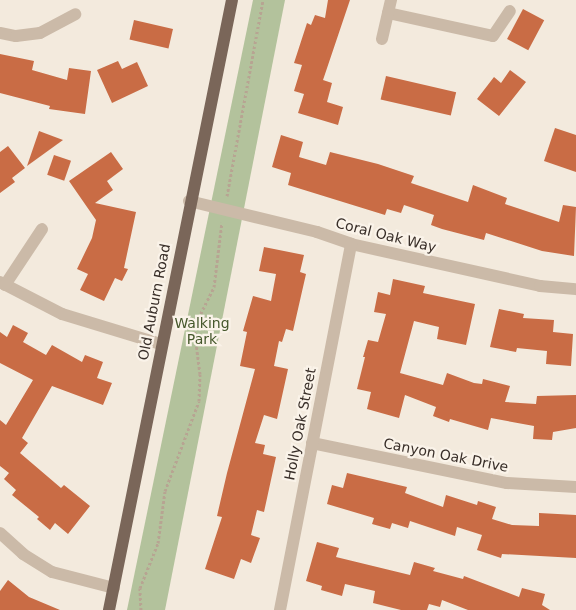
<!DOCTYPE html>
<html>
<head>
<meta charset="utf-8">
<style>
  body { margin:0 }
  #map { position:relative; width:576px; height:610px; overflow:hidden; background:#f3eadd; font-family:"DejaVu Sans",sans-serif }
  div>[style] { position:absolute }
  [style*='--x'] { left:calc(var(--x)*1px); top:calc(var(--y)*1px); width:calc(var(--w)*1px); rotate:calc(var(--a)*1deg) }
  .green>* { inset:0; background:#b3c29c }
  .building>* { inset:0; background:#c96c45; transform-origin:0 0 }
  .path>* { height:3px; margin-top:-1.5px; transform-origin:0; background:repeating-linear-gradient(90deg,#b7a492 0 2.5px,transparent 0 5px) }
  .minor>* { height:12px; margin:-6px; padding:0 6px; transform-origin:6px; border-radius:6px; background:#cbbaa8 }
  .major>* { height:12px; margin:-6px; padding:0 6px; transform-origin:6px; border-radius:6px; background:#7a6659 }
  span { translate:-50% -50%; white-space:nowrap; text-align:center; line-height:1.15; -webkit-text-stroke:4.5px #faf3e9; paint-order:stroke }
  .street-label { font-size:14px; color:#382e28 }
  .park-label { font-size:14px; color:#45572b }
</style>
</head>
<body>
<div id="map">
  <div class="green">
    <div style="clip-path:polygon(253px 0,285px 0,165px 610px,127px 610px)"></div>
  </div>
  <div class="building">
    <div style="clip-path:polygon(328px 0,350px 0,323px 80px,332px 83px,327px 102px,343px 107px,338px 125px,298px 113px,304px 94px,294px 91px,302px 65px,294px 63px,307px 23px,311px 25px,315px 15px,325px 18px)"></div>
    <div style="left:523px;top:9px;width:24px;height:34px;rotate:28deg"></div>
    <div style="left:134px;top:20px;width:40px;height:20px;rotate:13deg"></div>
    <div style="clip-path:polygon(0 54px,34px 61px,32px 70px,67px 80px,69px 68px,91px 71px,85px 114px,49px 109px,50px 106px,0 93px)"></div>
    <div style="clip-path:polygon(118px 61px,122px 69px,137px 62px,148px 86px,112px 103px,97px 70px)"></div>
    <div style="clip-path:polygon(510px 70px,526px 82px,499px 116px,477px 99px,494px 77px,501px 83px)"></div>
    <div style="left:386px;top:76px;width:72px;height:24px;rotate:13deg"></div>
    <div style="clip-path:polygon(555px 128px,576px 135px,576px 172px,544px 161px)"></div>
    <div style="clip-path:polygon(39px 131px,63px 140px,27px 166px)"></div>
    <div style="clip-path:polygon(281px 135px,303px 142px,299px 157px,326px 165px,330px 152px,378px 164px,414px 176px,411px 183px,468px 202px,473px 185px,507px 198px,505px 204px,559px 222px,563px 205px,576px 207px,574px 256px,542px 251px,486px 233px,484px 240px,442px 229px,431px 225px,434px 215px,404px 205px,401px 213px,387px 209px,385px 215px,288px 185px,291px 173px,272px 167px)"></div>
    <div style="clip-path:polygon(8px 146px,25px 168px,12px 178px,15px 182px,0 193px,0 152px)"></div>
    <div style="clip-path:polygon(111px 152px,123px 169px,107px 181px,113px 190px,95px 203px,136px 212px,124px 268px,128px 269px,122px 281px,115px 278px,104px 301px,80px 290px,88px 274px,77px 269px,92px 238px,96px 220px,69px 181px)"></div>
    <div style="left:54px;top:155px;width:18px;height:21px;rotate:19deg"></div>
    <div style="clip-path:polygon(264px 247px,304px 255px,300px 272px,306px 274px,293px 331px,286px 329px,282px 342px,279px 341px,274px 366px,288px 369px,277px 419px,264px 415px,255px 443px,265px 445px,263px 454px,276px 457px,264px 512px,257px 510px,251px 535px,260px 538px,251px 563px,241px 559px,234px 579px,205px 569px,222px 517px,217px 516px,227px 473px,255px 369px,240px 366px,247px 332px,243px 331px,253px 296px,271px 301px,276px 274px,259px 271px)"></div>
    <div style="clip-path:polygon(393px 279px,425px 286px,423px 293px,475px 304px,466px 345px,437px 339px,439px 327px,414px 321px,400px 373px,443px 385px,447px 373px,474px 383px,482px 384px,483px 379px,510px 386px,505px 402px,536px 404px,537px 396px,576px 395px,576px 428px,553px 432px,552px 440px,533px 439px,534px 426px,491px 418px,488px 430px,450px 419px,449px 422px,433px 416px,436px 407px,405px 395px,399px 418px,367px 409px,371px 392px,357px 389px,365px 357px,363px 357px,368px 340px,378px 342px,386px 314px,374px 312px,378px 292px,390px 295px)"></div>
    <div style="clip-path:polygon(499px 309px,524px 314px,523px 318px,554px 320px,553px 332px,573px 334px,571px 366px,546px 364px,547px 351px,517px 348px,516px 352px,490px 347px)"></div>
    <div style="clip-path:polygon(13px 325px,28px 333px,23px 342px,46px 355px,52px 345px,82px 362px,85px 355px,103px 362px,97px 378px,112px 383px,103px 405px,52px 386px,22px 438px,28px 443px,20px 453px,61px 488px,64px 485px,90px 506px,68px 534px,55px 523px,50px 530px,37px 519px,39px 517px,12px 495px,16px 490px,4px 479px,9px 473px,0 466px,0 420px,6px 425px,33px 380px,0 363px,0 332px,7px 337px)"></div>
    <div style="clip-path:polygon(347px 473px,407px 487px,405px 493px,443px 507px,446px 495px,477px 505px,478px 501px,496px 507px,492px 519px,512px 525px,539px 526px,539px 513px,576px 515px,576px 558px,502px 554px,501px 558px,477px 550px,482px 535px,457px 527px,455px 536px,410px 521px,408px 528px,392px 523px,390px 529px,372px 524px,374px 518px,327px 504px,332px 485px,343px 488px)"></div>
    <div style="clip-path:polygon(317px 542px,339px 548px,336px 557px,410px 575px,414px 562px,435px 568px,433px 571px,463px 579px,464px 576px,519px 597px,522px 588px,545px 594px,542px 605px,550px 610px,468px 610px,442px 600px,440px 607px,429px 604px,427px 610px,401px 610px,373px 603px,375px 591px,345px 584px,342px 596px,321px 590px,322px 586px,306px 581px)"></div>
    <div style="clip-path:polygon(8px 580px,29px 597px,60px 610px,0 610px,0 591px)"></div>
  </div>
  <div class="path">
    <div style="--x:227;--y:196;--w:199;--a:-79.6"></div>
    <div style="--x:141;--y:610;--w:22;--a:-93"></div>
    <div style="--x:140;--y:588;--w:48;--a:-68.2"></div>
    <div style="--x:158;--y:543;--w:52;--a:-82.3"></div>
    <div style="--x:165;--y:491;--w:96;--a:-69.3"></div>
    <div style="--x:199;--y:401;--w:27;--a:-88"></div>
    <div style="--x:200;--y:374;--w:47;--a:-97.3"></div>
    <div style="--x:194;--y:327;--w:45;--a:-63.4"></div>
    <div style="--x:214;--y:287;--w:65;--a:-83"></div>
  </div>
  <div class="minor">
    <div style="--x:388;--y:13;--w:107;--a:12.4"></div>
    <div style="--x:493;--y:36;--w:30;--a:-56"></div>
    <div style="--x:0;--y:33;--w:16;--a:11"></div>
    <div style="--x:16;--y:36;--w:24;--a:-7"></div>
    <div style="--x:40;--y:33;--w:40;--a:-28"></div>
    <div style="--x:382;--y:39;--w:40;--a:-77"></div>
    <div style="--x:189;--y:201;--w:132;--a:13.6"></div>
    <div style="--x:317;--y:232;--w:36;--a:19"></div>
    <div style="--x:351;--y:244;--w:194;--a:12.5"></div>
    <div style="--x:540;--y:286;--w:36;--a:5"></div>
    <div style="--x:0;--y:282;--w:70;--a:27.3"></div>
    <div style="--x:62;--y:314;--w:103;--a:16.9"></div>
    <div style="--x:5;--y:285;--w:67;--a:-56.5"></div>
    <div style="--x:312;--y:443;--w:199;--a:11.6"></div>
    <div style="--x:507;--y:483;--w:69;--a:3.3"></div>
    <div style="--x:0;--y:533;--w:31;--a:42"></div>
    <div style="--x:23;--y:554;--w:34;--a:32"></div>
    <div style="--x:52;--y:572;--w:64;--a:14.5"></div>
    <div style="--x:280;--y:610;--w:373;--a:-79"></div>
  </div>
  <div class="major">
    <div style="--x:109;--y:610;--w:622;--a:-78.6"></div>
  </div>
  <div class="street-label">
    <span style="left:386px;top:235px;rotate:14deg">Coral Oak Way</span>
    <span style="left:154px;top:302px;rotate:-79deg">Old Auburn Road</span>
    <span style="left:300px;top:424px;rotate:-79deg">Holly Oak Street</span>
    <span style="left:446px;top:455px;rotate:11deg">Canyon Oak Drive</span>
  </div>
  <div class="park-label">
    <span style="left:202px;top:331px">Walking<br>Park</span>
  </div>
</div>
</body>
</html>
